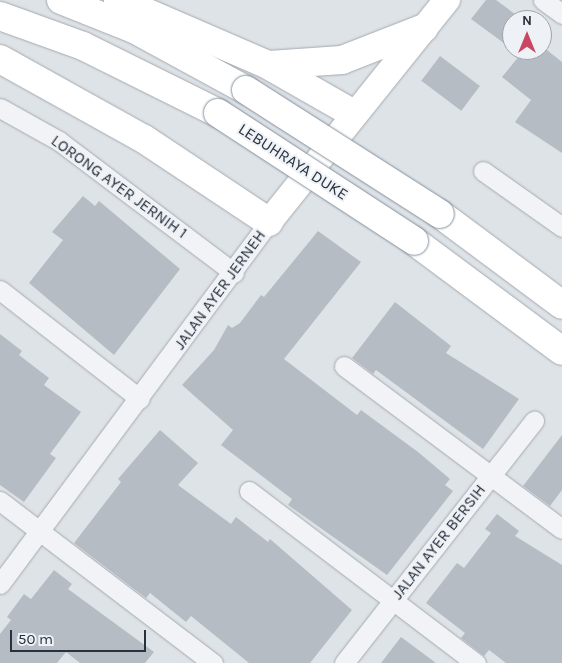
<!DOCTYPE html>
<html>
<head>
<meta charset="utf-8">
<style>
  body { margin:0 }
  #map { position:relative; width:562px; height:663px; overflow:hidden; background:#dee3e7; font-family:Karla,sans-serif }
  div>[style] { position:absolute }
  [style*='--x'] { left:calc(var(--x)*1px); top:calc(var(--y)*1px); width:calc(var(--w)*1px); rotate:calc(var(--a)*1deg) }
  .building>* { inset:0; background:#b6bcc4; transform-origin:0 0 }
  .roads { filter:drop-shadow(0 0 1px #a4aab1) drop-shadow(0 0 1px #a4aab1) }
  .street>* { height:19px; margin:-9.5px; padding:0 9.5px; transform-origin:9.5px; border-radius:9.5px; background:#f1f3f6 }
  .secondary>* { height:26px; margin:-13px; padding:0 13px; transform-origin:13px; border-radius:13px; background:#fff }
  .highway>* { height:28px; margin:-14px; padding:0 14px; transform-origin:14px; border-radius:14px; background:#fff }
  .bridges { filter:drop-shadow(0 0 1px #86919e) drop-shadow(0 0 1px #86919e) }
  .highway-bridge>* { height:28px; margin:-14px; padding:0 14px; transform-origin:14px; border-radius:14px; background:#fff }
  span { translate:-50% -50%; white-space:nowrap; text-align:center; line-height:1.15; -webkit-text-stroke:4px #eef1f5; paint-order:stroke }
  .street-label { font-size:16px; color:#28313e }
  .north { position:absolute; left:502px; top:10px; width:50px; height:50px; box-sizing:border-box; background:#eef1f5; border:1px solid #9fa4ac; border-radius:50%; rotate:0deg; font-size:14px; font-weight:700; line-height:20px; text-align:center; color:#28313e }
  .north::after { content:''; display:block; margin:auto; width:18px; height:22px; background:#c94762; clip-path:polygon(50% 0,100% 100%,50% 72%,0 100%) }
  .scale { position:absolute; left:10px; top:630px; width:136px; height:22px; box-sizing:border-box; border:2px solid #28313e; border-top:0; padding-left:6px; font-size:15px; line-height:18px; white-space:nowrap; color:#28313e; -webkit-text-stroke:4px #eef1f5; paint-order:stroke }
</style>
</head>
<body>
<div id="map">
  <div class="building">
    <div style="clip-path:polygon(486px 0,496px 0,523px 20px,510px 20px,512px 49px,471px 19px)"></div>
    <div style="clip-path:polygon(524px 50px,547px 50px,562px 62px,562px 153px,515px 122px,531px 100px,502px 77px)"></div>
    <div style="left:440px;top:56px;width:50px;height:31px;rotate:37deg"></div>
    <div style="clip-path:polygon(83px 196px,95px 206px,99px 201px,180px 269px,114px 355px,29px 283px,63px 240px,52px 232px)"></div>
    <div style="clip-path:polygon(318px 231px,361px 262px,284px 359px,357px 415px,361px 410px,418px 452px,450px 479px,445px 485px,453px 491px,387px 575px,288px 505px,292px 499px,221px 445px,233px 430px,182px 385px,214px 350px,228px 325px,232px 328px,240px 323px,261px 295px,264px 297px)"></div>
    <div style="clip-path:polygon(395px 302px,451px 346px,446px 353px,519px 399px,483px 449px,376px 370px,373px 374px,352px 358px)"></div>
    <div style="clip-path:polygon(0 334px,22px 351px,19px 355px,49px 378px,44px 385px,81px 412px,50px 454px,56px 458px,24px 502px,0 485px)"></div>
    <div style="clip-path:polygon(160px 430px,198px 463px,178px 485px,231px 524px,236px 517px,268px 542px,270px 539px,352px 610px,310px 663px,249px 663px,191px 616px,186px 622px,150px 593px,146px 598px,74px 543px,121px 482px,118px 479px)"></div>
    <div style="clip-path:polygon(562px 435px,562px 490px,550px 506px,523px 486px)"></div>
    <div style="clip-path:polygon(497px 514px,519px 531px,515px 536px,562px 565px,562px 663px,506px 663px,489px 650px,484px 656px,461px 638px,465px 633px,426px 603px,457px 563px,464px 568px,491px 533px,485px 529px)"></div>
    <div style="clip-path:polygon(54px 570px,72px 584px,68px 589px,154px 652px,145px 663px,80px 663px,66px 652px,57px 663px,0 663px,0 634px,11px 620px,7px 617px,24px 594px,31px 599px)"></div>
    <div style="clip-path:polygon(401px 637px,436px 663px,381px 663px)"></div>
  </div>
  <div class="roads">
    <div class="street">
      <div style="--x:543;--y:0;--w:24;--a:36"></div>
      <div style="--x:0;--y:108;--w:68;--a:29.2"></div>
      <div style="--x:59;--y:141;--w:219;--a:37"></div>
      <div style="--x:483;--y:171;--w:97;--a:35.3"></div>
      <div style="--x:0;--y:290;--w:177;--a:37.9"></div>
      <div style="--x:344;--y:366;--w:272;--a:36.8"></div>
      <div style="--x:249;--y:491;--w:285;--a:37.2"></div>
      <div style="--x:0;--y:501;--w:268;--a:37.3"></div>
      <div style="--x:0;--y:584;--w:451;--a:-53.4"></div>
      <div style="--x:344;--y:663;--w:308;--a:-51.9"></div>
    </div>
    <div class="secondary">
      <div style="--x:269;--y:222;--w:285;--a:-51.3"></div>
    </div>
    <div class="highway">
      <div style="--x:61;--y:0;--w:79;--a:21.7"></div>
      <div style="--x:134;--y:29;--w:128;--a:28.6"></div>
      <div style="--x:118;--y:0;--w:163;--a:23.4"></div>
      <div style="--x:268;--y:65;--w:97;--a:29.7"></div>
      <div style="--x:0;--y:16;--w:88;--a:19.9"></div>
      <div style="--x:83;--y:46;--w:151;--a:26.4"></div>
      <div style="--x:0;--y:59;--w:165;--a:29.1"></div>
      <div style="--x:144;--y:139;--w:150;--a:33.6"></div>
      <div style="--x:269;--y:65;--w:73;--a:-3.9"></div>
      <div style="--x:342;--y:60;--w:88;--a:-21.3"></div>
      <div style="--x:440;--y:214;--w:152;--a:36.7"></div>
      <div style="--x:414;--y:241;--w:184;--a:36.6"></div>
    </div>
  </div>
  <div class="bridges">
    <div class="highway-bridge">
      <div style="--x:246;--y:90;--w:230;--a:32.6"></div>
      <div style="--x:218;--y:113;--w:234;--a:33.1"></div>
    </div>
  </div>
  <div class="street-label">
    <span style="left:293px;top:162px;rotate:33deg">LEBUHRAYA DUKE</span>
    <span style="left:119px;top:187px;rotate:36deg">LORONG AYER JERNIH 1</span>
    <span style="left:220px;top:290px;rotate:-54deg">JALAN AYER JERNEH</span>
    <span style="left:439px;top:542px;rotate:-52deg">JALAN AYER BERSIH</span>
  </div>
  <div class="north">N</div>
  <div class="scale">50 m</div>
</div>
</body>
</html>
